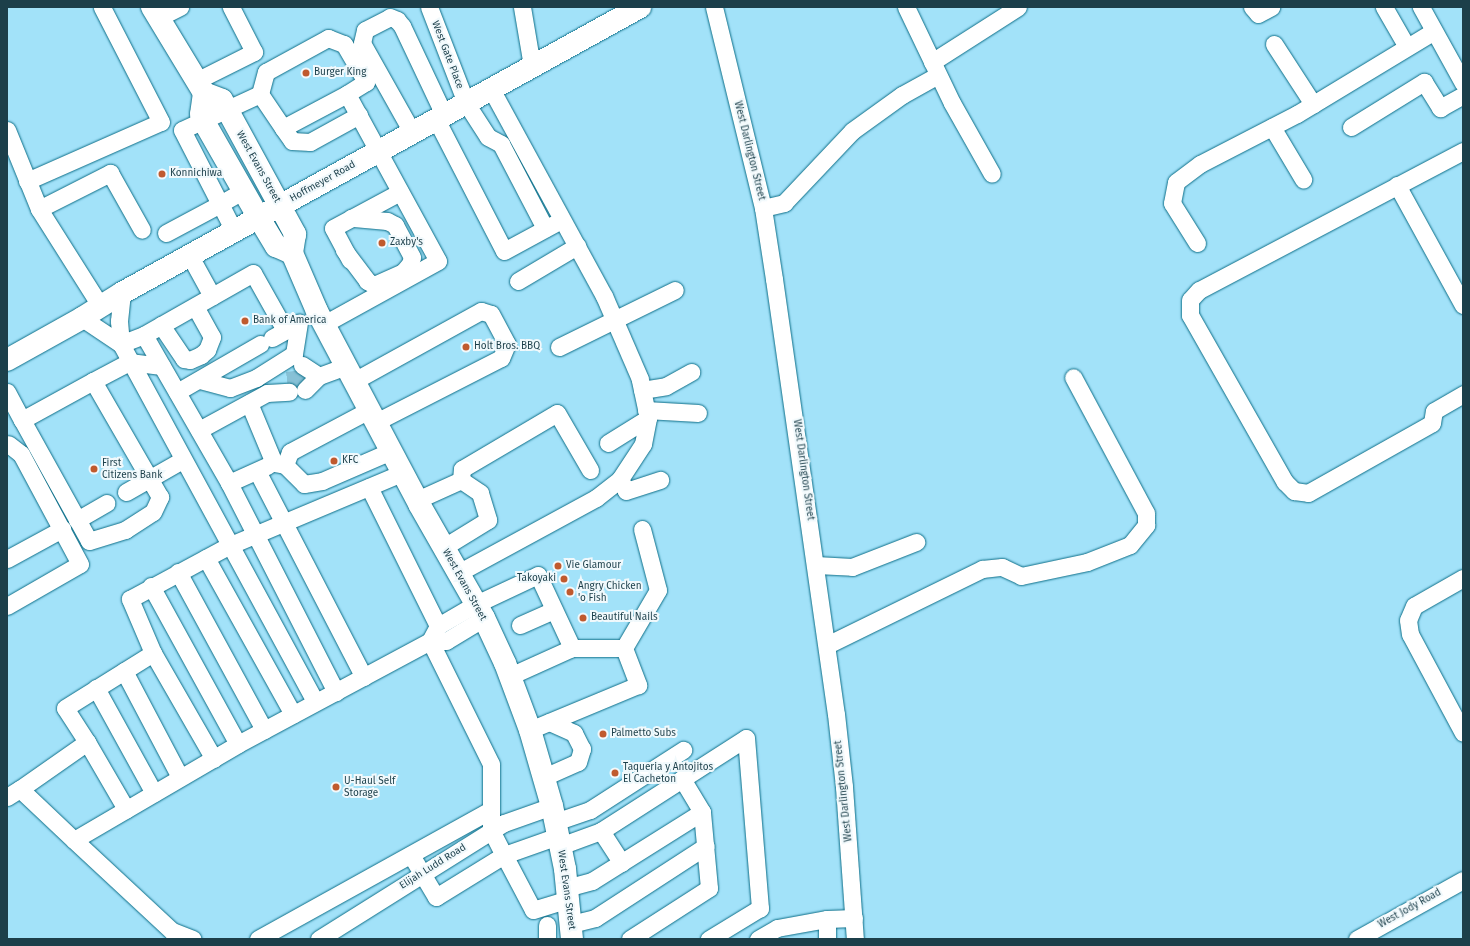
<!DOCTYPE html>
<html>
<head>
<meta charset="utf-8">
<style>
  body { margin:0 }
  #map { position:relative; width:1470px; height:946px; overflow:hidden; background:#a2e2f9; font-family:"Fira Sans",sans-serif }
  div>[style] { position:absolute }
  [style*='--x'] { left:calc(var(--x)*1px); top:calc(var(--y)*1px); width:calc(var(--w)*1px); rotate:calc(var(--a)*1deg) }
  .minor-tunnel>* { height:17px; margin-top:-8.5px; transform-origin:0; background:repeating-linear-gradient(90deg,#87c1d6 0 17px,transparent 0 25px) }
  .roads { filter:drop-shadow(0 0 1px #0d6e88) drop-shadow(0 0 1px #0d6e88) }
  .minor>* { height:17px; margin:-8.5px; padding:0 8.5px; transform-origin:8.5px; border-radius:8.5px; background:#fff }
  .major>* { height:22px; margin:-11px; padding:0 11px; transform-origin:11px; border-radius:11px; background:#fff }
  .dots>* { width:11px; height:11px; translate:-50% -50%; box-sizing:border-box; border:2px solid #f1f9fc; border-radius:50% }
  span { translate:-50% -50%; white-space:nowrap; text-align:center; line-height:1.15; -webkit-text-stroke:4px #f1f9fc; paint-order:stroke }
  .street-label { font-size:10px; color:#1c3f4a }
  .poi-label { font-size:10px; color:#1c3f4a }
  .left { translate:0 -50%; text-align:left }
  .right { translate:-100% -50%; text-align:right }
  .frame { position:absolute; inset:0; border:8px solid #1c3f4a; pointer-events:none }
</style>
</head>
<body>
<div id="map">
  <div class="minor-tunnel">
    <div style="--x:287;--y:380;--w:17;--a:-7"></div>
  </div>
  <div class="roads">
    <div class="minor">
      <div style="--x:429;--y:7;--w:103;--a:68.9"></div>
      <div style="--x:466;--y:103;--w:40;--a:57.1"></div>
      <div style="--x:488;--y:137;--w:15;--a:28"></div>
      <div style="--x:501;--y:144;--w:95;--a:62.4"></div>
      <div style="--x:522;--y:7;--w:60;--a:80.4"></div>
      <div style="--x:714;--y:7;--w:207;--a:76.3"></div>
      <div style="--x:763;--y:208;--w:72;--a:81.2"></div>
      <div style="--x:774;--y:279;--w:439;--a:81.9"></div>
      <div style="--x:836;--y:714;--w:73;--a:83.7"></div>
      <div style="--x:844;--y:787;--w:152;--a:85.9"></div>
      <div style="--x:906;--y:7;--w:106;--a:64.4"></div>
      <div style="--x:952;--y:103;--w:81;--a:60.6"></div>
      <div style="--x:1252;--y:7;--w:9;--a:49"></div>
      <div style="--x:1258;--y:14;--w:15;--a:-28"></div>
      <div style="--x:1384;--y:7;--w:46;--a:60.1"></div>
      <div style="--x:1421;--y:7;--w:87;--a:61.1"></div>
      <div style="--x:158;--y:18;--w:25;--a:-27"></div>
      <div style="--x:1274;--y:44;--w:72;--a:57"></div>
      <div style="--x:932;--y:62;--w:102;--a:-32.6"></div>
      <div style="--x:196;--y:81;--w:65;--a:-26.6"></div>
      <div style="--x:254;--y:52;--w:51;--a:-117.1"></div>
      <div style="--x:260;--y:94;--w:23;--a:-75"></div>
      <div style="--x:266;--y:72;--w:71;--a:-28.7"></div>
      <div style="--x:328;--y:38;--w:17;--a:21"></div>
      <div style="--x:344;--y:44;--w:44;--a:59.9"></div>
      <div style="--x:366;--y:82;--w:22;--a:148"></div>
      <div style="--x:436;--y:119;--w:148;--a:62.7"></div>
      <div style="--x:504;--y:251;--w:57;--a:-28.4"></div>
      <div style="--x:1272;--y:127;--w:61;--a:59.2"></div>
      <div style="--x:1351;--y:127;--w:86;--a:-31.7"></div>
      <div style="--x:1424;--y:82;--w:31;--a:58"></div>
      <div style="--x:1440;--y:108;--w:26;--a:-29"></div>
      <div style="--x:283;--y:128;--w:16;--a:55"></div>
      <div style="--x:292;--y:141;--w:18;--a:3"></div>
      <div style="--x:310;--y:142;--w:56;--a:-28.9"></div>
      <div style="--x:7;--y:130;--w:85;--a:67.9"></div>
      <div style="--x:39;--y:209;--w:116;--a:57.7"></div>
      <div style="--x:412;--y:132;--w:102;--a:-119.3"></div>
      <div style="--x:362;--y:43;--w:13;--a:-77"></div>
      <div style="--x:365;--y:30;--w:28;--a:-27"></div>
      <div style="--x:390;--y:17;--w:8;--a:23"></div>
      <div style="--x:397;--y:20;--w:8;--a:50"></div>
      <div style="--x:402;--y:26;--w:98;--a:64.7"></div>
      <div style="--x:1463;--y:151;--w:298;--a:152.2"></div>
      <div style="--x:1199;--y:290;--w:13;--a:132"></div>
      <div style="--x:1190;--y:300;--w:15;--a:90"></div>
      <div style="--x:1190;--y:315;--w:192;--a:60.4"></div>
      <div style="--x:1285;--y:482;--w:13;--a:45"></div>
      <div style="--x:1294;--y:491;--w:14;--a:8"></div>
      <div style="--x:1308;--y:493;--w:142;--a:-29.4"></div>
      <div style="--x:1432;--y:423;--w:12;--a:-81"></div>
      <div style="--x:1434;--y:411;--w:34;--a:-30"></div>
      <div style="--x:27;--y:181;--w:146;--a:-23.8"></div>
      <div style="--x:161;--y:122;--w:129;--a:-117.2"></div>
      <div style="--x:1397;--y:185;--w:137;--a:61.2"></div>
      <div style="--x:763;--y:208;--w:22;--a:-13"></div>
      <div style="--x:784;--y:203;--w:99;--a:-46.6"></div>
      <div style="--x:852;--y:131;--w:62;--a:-35.8"></div>
      <div style="--x:902;--y:95;--w:41;--a:-29.1"></div>
      <div style="--x:39;--y:209;--w:80;--a:-26.9"></div>
      <div style="--x:110;--y:173;--w:65;--a:60.7"></div>
      <div style="--x:234;--y:231;--w:30;--a:-117"></div>
      <div style="--x:220;--y:204;--w:28;--a:-30"></div>
      <div style="--x:166;--y:233;--w:61;--a:-28.2"></div>
      <div style="--x:220;--y:204;--w:83;--a:-117.2"></div>
      <div style="--x:182;--y:130;--w:86;--a:-24.8"></div>
      <div style="--x:260;--y:94;--w:41;--a:55.9"></div>
      <div style="--x:283;--y:128;--w:72;--a:-28"></div>
      <div style="--x:347;--y:94;--w:190;--a:61.4"></div>
      <div style="--x:438;--y:261;--w:130;--a:151.1"></div>
      <div style="--x:1197;--y:243;--w:47;--a:-122"></div>
      <div style="--x:1172;--y:203;--w:21;--a:-79"></div>
      <div style="--x:1176;--y:182;--w:30;--a:-37"></div>
      <div style="--x:1200;--y:164;--w:109;--a:-27.3"></div>
      <div style="--x:1297;--y:114;--w:160;--a:-31.2"></div>
      <div style="--x:344;--y:250;--w:39;--a:53"></div>
      <div style="--x:367;--y:281;--w:8;--a:30"></div>
      <div style="--x:374;--y:285;--w:32;--a:-24"></div>
      <div style="--x:403;--y:272;--w:11;--a:-49"></div>
      <div style="--x:410;--y:264;--w:7;--a:-74"></div>
      <div style="--x:412;--y:257;--w:36;--a:-118"></div>
      <div style="--x:395;--y:225;--w:9;--a:-153"></div>
      <div style="--x:387;--y:221;--w:36;--a:-175"></div>
      <div style="--x:190;--y:256;--w:46;--a:61.2"></div>
      <div style="--x:350;--y:260;--w:36;--a:-118"></div>
      <div style="--x:333;--y:228;--w:76;--a:-28.2"></div>
      <div style="--x:518;--y:281;--w:69;--a:-30.7"></div>
      <div style="--x:82;--y:318;--w:47;--a:33.7"></div>
      <div style="--x:121;--y:344;--w:23;--a:-95"></div>
      <div style="--x:119;--y:321;--w:28;--a:-84"></div>
      <div style="--x:161;--y:325;--w:41;--a:55.9"></div>
      <div style="--x:184;--y:359;--w:6;--a:9"></div>
      <div style="--x:190;--y:360;--w:12;--a:-24"></div>
      <div style="--x:201;--y:355;--w:8;--a:-40"></div>
      <div style="--x:207;--y:350;--w:14;--a:-69"></div>
      <div style="--x:212;--y:337;--w:35;--a:-119"></div>
      <div style="--x:285;--y:330;--w:65;--a:-119.3"></div>
      <div style="--x:253;--y:273;--w:125;--a:150.4"></div>
      <div style="--x:144;--y:335;--w:25;--a:159"></div>
      <div style="--x:121;--y:344;--w:407;--a:61.5"></div>
      <div style="--x:144;--y:335;--w:171;--a:60.1"></div>
      <div style="--x:229;--y:483;--w:235;--a:62.9"></div>
      <div style="--x:272;--y:338;--w:26;--a:-29"></div>
      <div style="--x:559;--y:347;--w:129;--a:-26.2"></div>
      <div style="--x:302;--y:365;--w:20;--a:33"></div>
      <div style="--x:200;--y:380;--w:31;--a:15"></div>
      <div style="--x:230;--y:388;--w:28;--a:-21"></div>
      <div style="--x:256;--y:378;--w:45;--a:-32.3"></div>
      <div style="--x:294;--y:354;--w:32;--a:-81"></div>
      <div style="--x:93;--y:381;--w:41;--a:-27.8"></div>
      <div style="--x:129;--y:362;--w:33;--a:7"></div>
      <div style="--x:354;--y:381;--w:145;--a:-28.9"></div>
      <div style="--x:481;--y:311;--w:10;--a:17"></div>
      <div style="--x:491;--y:314;--w:34;--a:62"></div>
      <div style="--x:507;--y:344;--w:15;--a:113"></div>
      <div style="--x:501;--y:358;--w:140;--a:152.9"></div>
      <div style="--x:305;--y:390;--w:20;--a:-45"></div>
      <div style="--x:319;--y:376;--w:29;--a:-20"></div>
      <div style="--x:642;--y:390;--w:24;--a:-9"></div>
      <div style="--x:666;--y:386;--w:29;--a:-29"></div>
      <div style="--x:7;--y:392;--w:32;--a:62"></div>
      <div style="--x:22;--y:420;--w:138;--a:61"></div>
      <div style="--x:89;--y:541;--w:38;--a:-17"></div>
      <div style="--x:125;--y:530;--w:33;--a:-33"></div>
      <div style="--x:153;--y:512;--w:17;--a:-65"></div>
      <div style="--x:160;--y:497;--w:134;--a:-120"></div>
      <div style="--x:93;--y:381;--w:81;--a:151.2"></div>
      <div style="--x:177;--y:392;--w:96;--a:-30"></div>
      <div style="--x:249;--y:403;--w:65;--a:67.4"></div>
      <div style="--x:274;--y:463;--w:11;--a:10"></div>
      <div style="--x:285;--y:465;--w:27;--a:45"></div>
      <div style="--x:304;--y:484;--w:18;--a:-9"></div>
      <div style="--x:322;--y:481;--w:75;--a:-23.5"></div>
      <div style="--x:646;--y:410;--w:52;--a:3.3"></div>
      <div style="--x:199;--y:430;--w:77;--a:-28.6"></div>
      <div style="--x:267;--y:393;--w:22;--a:-3"></div>
      <div style="--x:608;--y:443;--w:47;--a:-32"></div>
      <div style="--x:285;--y:465;--w:14;--a:-69"></div>
      <div style="--x:290;--y:452;--w:89;--a:-28"></div>
      <div style="--x:257;--y:471;--w:232;--a:62.6"></div>
      <div style="--x:620;--y:479;--w:13;--a:63"></div>
      <div style="--x:626;--y:491;--w:36;--a:-18"></div>
      <div style="--x:461;--y:480;--w:11;--a:-85"></div>
      <div style="--x:462;--y:469;--w:110;--a:-30.5"></div>
      <div style="--x:557;--y:413;--w:66;--a:59.9"></div>
      <div style="--x:229;--y:483;--w:42;--a:-24.1"></div>
      <div style="--x:369;--y:487;--w:155;--a:63.6"></div>
      <div style="--x:126;--y:492;--w:64;--a:-29.7"></div>
      <div style="--x:417;--y:500;--w:48;--a:-24.4"></div>
      <div style="--x:461;--y:480;--w:23;--a:34"></div>
      <div style="--x:480;--y:493;--w:28;--a:73"></div>
      <div style="--x:488;--y:520;--w:52;--a:148.5"></div>
      <div style="--x:77;--y:520;--w:34;--a:-30"></div>
      <div style="--x:206;--y:558;--w:179;--a:60.9"></div>
      <div style="--x:7;--y:559;--w:63;--a:-28.6"></div>
      <div style="--x:816;--y:565;--w:36;--a:3"></div>
      <div style="--x:852;--y:567;--w:69;--a:-21.3"></div>
      <div style="--x:178;--y:572;--w:180;--a:61.4"></div>
      <div style="--x:458;--y:573;--w:157;--a:-28.5"></div>
      <div style="--x:596;--y:498;--w:31;--a:-38"></div>
      <div style="--x:620;--y:479;--w:42;--a:-56.7"></div>
      <div style="--x:643;--y:444;--w:26;--a:-79"></div>
      <div style="--x:648;--y:418;--w:40;--a:-102"></div>
      <div style="--x:640;--y:379;--w:90;--a:-113.4"></div>
      <div style="--x:604;--y:296;--w:236;--a:-118.6"></div>
      <div style="--x:1463;--y:578;--w:56;--a:150.3"></div>
      <div style="--x:1414;--y:606;--w:15;--a:113"></div>
      <div style="--x:1408;--y:620;--w:14;--a:82"></div>
      <div style="--x:1410;--y:634;--w:112;--a:61.8"></div>
      <div style="--x:151;--y:586;--w:180;--a:61.2"></div>
      <div style="--x:7;--y:606;--w:84;--a:-29.9"></div>
      <div style="--x:80;--y:564;--w:125;--a:-118.2"></div>
      <div style="--x:21;--y:454;--w:16;--a:-142"></div>
      <div style="--x:484;--y:618;--w:44;--a:148.8"></div>
      <div style="--x:446;--y:641;--w:16;--a:180"></div>
      <div style="--x:430;--y:641;--w:17;--a:-62"></div>
      <div style="--x:438;--y:626;--w:44;--a:-30.1"></div>
      <div style="--x:476;--y:604;--w:68;--a:-25.1"></div>
      <div style="--x:538;--y:575;--w:81;--a:65"></div>
      <div style="--x:520;--y:625;--w:37;--a:-24"></div>
      <div style="--x:827;--y:645;--w:173;--a:-26.1"></div>
      <div style="--x:982;--y:569;--w:20;--a:-6"></div>
      <div style="--x:1002;--y:567;--w:21;--a:25"></div>
      <div style="--x:1021;--y:576;--w:67;--a:-12"></div>
      <div style="--x:1087;--y:562;--w:46;--a:-21.6"></div>
      <div style="--x:1130;--y:545;--w:26;--a:-51"></div>
      <div style="--x:1146;--y:525;--w:12;--a:-90"></div>
      <div style="--x:1146;--y:513;--w:154;--a:-118.2"></div>
      <div style="--x:624;--y:648;--w:67;--a:-59.6"></div>
      <div style="--x:658;--y:590;--w:63;--a:-104.7"></div>
      <div style="--x:153;--y:653;--w:122;--a:60.1"></div>
      <div style="--x:124;--y:671;--w:120;--a:62.2"></div>
      <div style="--x:510;--y:676;--w:68;--a:-24.3"></div>
      <div style="--x:572;--y:648;--w:52;--a:0"></div>
      <div style="--x:624;--y:648;--w:40;--a:69"></div>
      <div style="--x:638;--y:685;--w:117;--a:157.4"></div>
      <div style="--x:96;--y:688;--w:120;--a:61.1"></div>
      <div style="--x:87;--y:742;--w:78;--a:59.8"></div>
      <div style="--x:544;--y:777;--w:37;--a:-24"></div>
      <div style="--x:578;--y:762;--w:14;--a:-73"></div>
      <div style="--x:582;--y:749;--w:18;--a:-117"></div>
      <div style="--x:574;--y:733;--w:27;--a:-156"></div>
      <div style="--x:20;--y:789;--w:82;--a:-35"></div>
      <div style="--x:87;--y:742;--w:40;--a:-122.9"></div>
      <div style="--x:65;--y:708;--w:104;--a:-32"></div>
      <div style="--x:153;--y:653;--w:59;--a:-113.1"></div>
      <div style="--x:130;--y:599;--w:111;--a:-28.4"></div>
      <div style="--x:228;--y:546;--w:189;--a:-22.8"></div>
      <div style="--x:7;--y:797;--w:15;--a:-32"></div>
      <div style="--x:20;--y:789;--w:74;--a:43.4"></div>
      <div style="--x:74;--y:840;--w:190;--a:-30.3"></div>
      <div style="--x:238;--y:744;--w:218;--a:-28.2"></div>
      <div style="--x:430;--y:641;--w:137;--a:63.6"></div>
      <div style="--x:491;--y:764;--w:66;--a:90"></div>
      <div style="--x:491;--y:830;--w:28;--a:63"></div>
      <div style="--x:504;--y:855;--w:80;--a:148.3"></div>
      <div style="--x:436;--y:897;--w:49;--a:-120.8"></div>
      <div style="--x:555;--y:822;--w:37;--a:-19"></div>
      <div style="--x:590;--y:810;--w:111;--a:-32.8"></div>
      <div style="--x:601;--y:831;--w:38;--a:57"></div>
      <div style="--x:558;--y:836;--w:57;--a:160.6"></div>
      <div style="--x:504;--y:855;--w:62;--a:62.2"></div>
      <div style="--x:533;--y:910;--w:37;--a:-17"></div>
      <div style="--x:74;--y:840;--w:134;--a:42.9"></div>
      <div style="--x:172;--y:931;--w:22;--a:21"></div>
      <div style="--x:560;--y:846;--w:44;--a:-20.1"></div>
      <div style="--x:601;--y:831;--w:172;--a:-32.7"></div>
      <div style="--x:746;--y:738;--w:171;--a:85.3"></div>
      <div style="--x:760;--y:908;--w:60;--a:148.7"></div>
      <div style="--x:566;--y:888;--w:27;--a:-15"></div>
      <div style="--x:592;--y:881;--w:130;--a:-32.1"></div>
      <div style="--x:571;--y:924;--w:25;--a:-14"></div>
      <div style="--x:595;--y:918;--w:132;--a:-33"></div>
      <div style="--x:258;--y:939;--w:266;--a:-29"></div>
      <div style="--x:319;--y:939;--w:218;--a:-32.1"></div>
      <div style="--x:504;--y:823;--w:51;--a:-19.5"></div>
      <div style="--x:547;--y:939;--w:14;--a:-90"></div>
      <div style="--x:630;--y:939;--w:94;--a:-32.8"></div>
      <div style="--x:709;--y:888;--w:76;--a:-95.3"></div>
      <div style="--x:702;--y:812;--w:39;--a:-121"></div>
      <div style="--x:758;--y:939;--w:22;--a:-30"></div>
      <div style="--x:777;--y:928;--w:51;--a:-10.2"></div>
      <div style="--x:827;--y:939;--w:20;--a:-90"></div>
      <div style="--x:827;--y:919;--w:27;--a:-2"></div>
      <div style="--x:1357;--y:939;--w:121;--a:-29.1"></div>
    </div>
    <div class="major">
      <div style="--x:152;--y:7;--w:100;--a:58.8"></div>
      <div style="--x:204;--y:93;--w:21;--a:98"></div>
      <div style="--x:201;--y:114;--w:6;--a:72"></div>
      <div style="--x:203;--y:120;--w:113;--a:60.3"></div>
      <div style="--x:259;--y:218;--w:33;--a:59"></div>
      <div style="--x:276;--y:246;--w:17;--a:24"></div>
      <div style="--x:204;--y:93;--w:19;--a:21"></div>
      <div style="--x:222;--y:100;--w:153;--a:61.4"></div>
      <div style="--x:295;--y:234;--w:19;--a:99"></div>
      <div style="--x:292;--y:253;--w:63;--a:66.7"></div>
      <div style="--x:317;--y:311;--w:218;--a:62.1"></div>
      <div style="--x:419;--y:504;--w:131;--a:60.3"></div>
      <div style="--x:484;--y:618;--w:50;--a:65"></div>
      <div style="--x:505;--y:663;--w:72;--a:69.5"></div>
      <div style="--x:530;--y:730;--w:79;--a:73.9"></div>
      <div style="--x:552;--y:806;--w:64;--a:78.3"></div>
      <div style="--x:565;--y:869;--w:70;--a:84.3"></div>
      <div style="--x:7;--y:360;--w:86;--a:-29.2"></div>
      <div style="--x:82;--y:318;--w:47;--a:-32"></div>
      <div style="--x:122;--y:293;--w:592;--a:-28.9"></div>
    </div>
  </div>
  <div class="dots">
    <div style="left:306px;top:73px;background:#c05a2e"></div>
    <div style="left:162px;top:174px;background:#c05a2e"></div>
    <div style="left:382px;top:243px;background:#c05a2e"></div>
    <div style="left:245px;top:321px;background:#c05a2e"></div>
    <div style="left:466px;top:347px;background:#c05a2e"></div>
    <div style="left:334px;top:461px;background:#c05a2e"></div>
    <div style="left:94px;top:469px;background:#c05a2e"></div>
    <div style="left:558px;top:566px;background:#c05a2e"></div>
    <div style="left:564px;top:579px;background:#c05a2e"></div>
    <div style="left:570px;top:592px;background:#c05a2e"></div>
    <div style="left:583px;top:618px;background:#c05a2e"></div>
    <div style="left:603px;top:734px;background:#c05a2e"></div>
    <div style="left:615px;top:773px;background:#c05a2e"></div>
    <div style="left:336px;top:787px;background:#c05a2e"></div>
  </div>
  <div class="street-label">
    <span style="left:447px;top:55px;rotate:69deg">West Gate Place</span>
    <span style="left:749px;top:151px;rotate:76deg">West Darlington Street</span>
    <span style="left:258px;top:167px;rotate:61deg">West Evans Street</span>
    <span style="left:323px;top:182px;rotate:-29deg">Hoffmeyer Road</span>
    <span style="left:803px;top:470px;rotate:82deg">West Darlington Street</span>
    <span style="left:464px;top:585px;rotate:61deg">West Evans Street</span>
    <span style="left:844px;top:791px;rotate:-96deg">West Darlington Street</span>
    <span style="left:433px;top:867px;rotate:-32deg">Elijah Ludd Road</span>
    <span style="left:566px;top:890px;rotate:82deg">West Evans Street</span>
    <span style="left:1410px;top:909px;rotate:-29deg">West Jody Road</span>
  </div>
  <div class="poi-label">
    <span class="left" style="left:314px;top:73px">Burger King</span>
    <span class="left" style="left:170px;top:174px">Konnichiwa</span>
    <span class="left" style="left:390px;top:243px">Zaxby's</span>
    <span class="left" style="left:253px;top:321px">Bank of America</span>
    <span class="left" style="left:474px;top:347px">Holt Bros. BBQ</span>
    <span class="left" style="left:342px;top:461px">KFC</span>
    <span class="left" style="left:102px;top:469px">First<br>Citizens Bank</span>
    <span class="left" style="left:566px;top:566px">Vie Glamour</span>
    <span class="right" style="left:556px;top:579px">Takoyaki</span>
    <span class="left" style="left:578px;top:592px">Angry Chicken<br>'o Fish</span>
    <span class="left" style="left:591px;top:618px">Beautiful Nails</span>
    <span class="left" style="left:611px;top:734px">Palmetto Subs</span>
    <span class="left" style="left:623px;top:773px">Taqueria y Antojitos<br>El Cacheton</span>
    <span class="left" style="left:344px;top:787px">U-Haul Self<br>Storage</span>
  </div>
  <div class="frame"></div>
</div>
</body>
</html>
